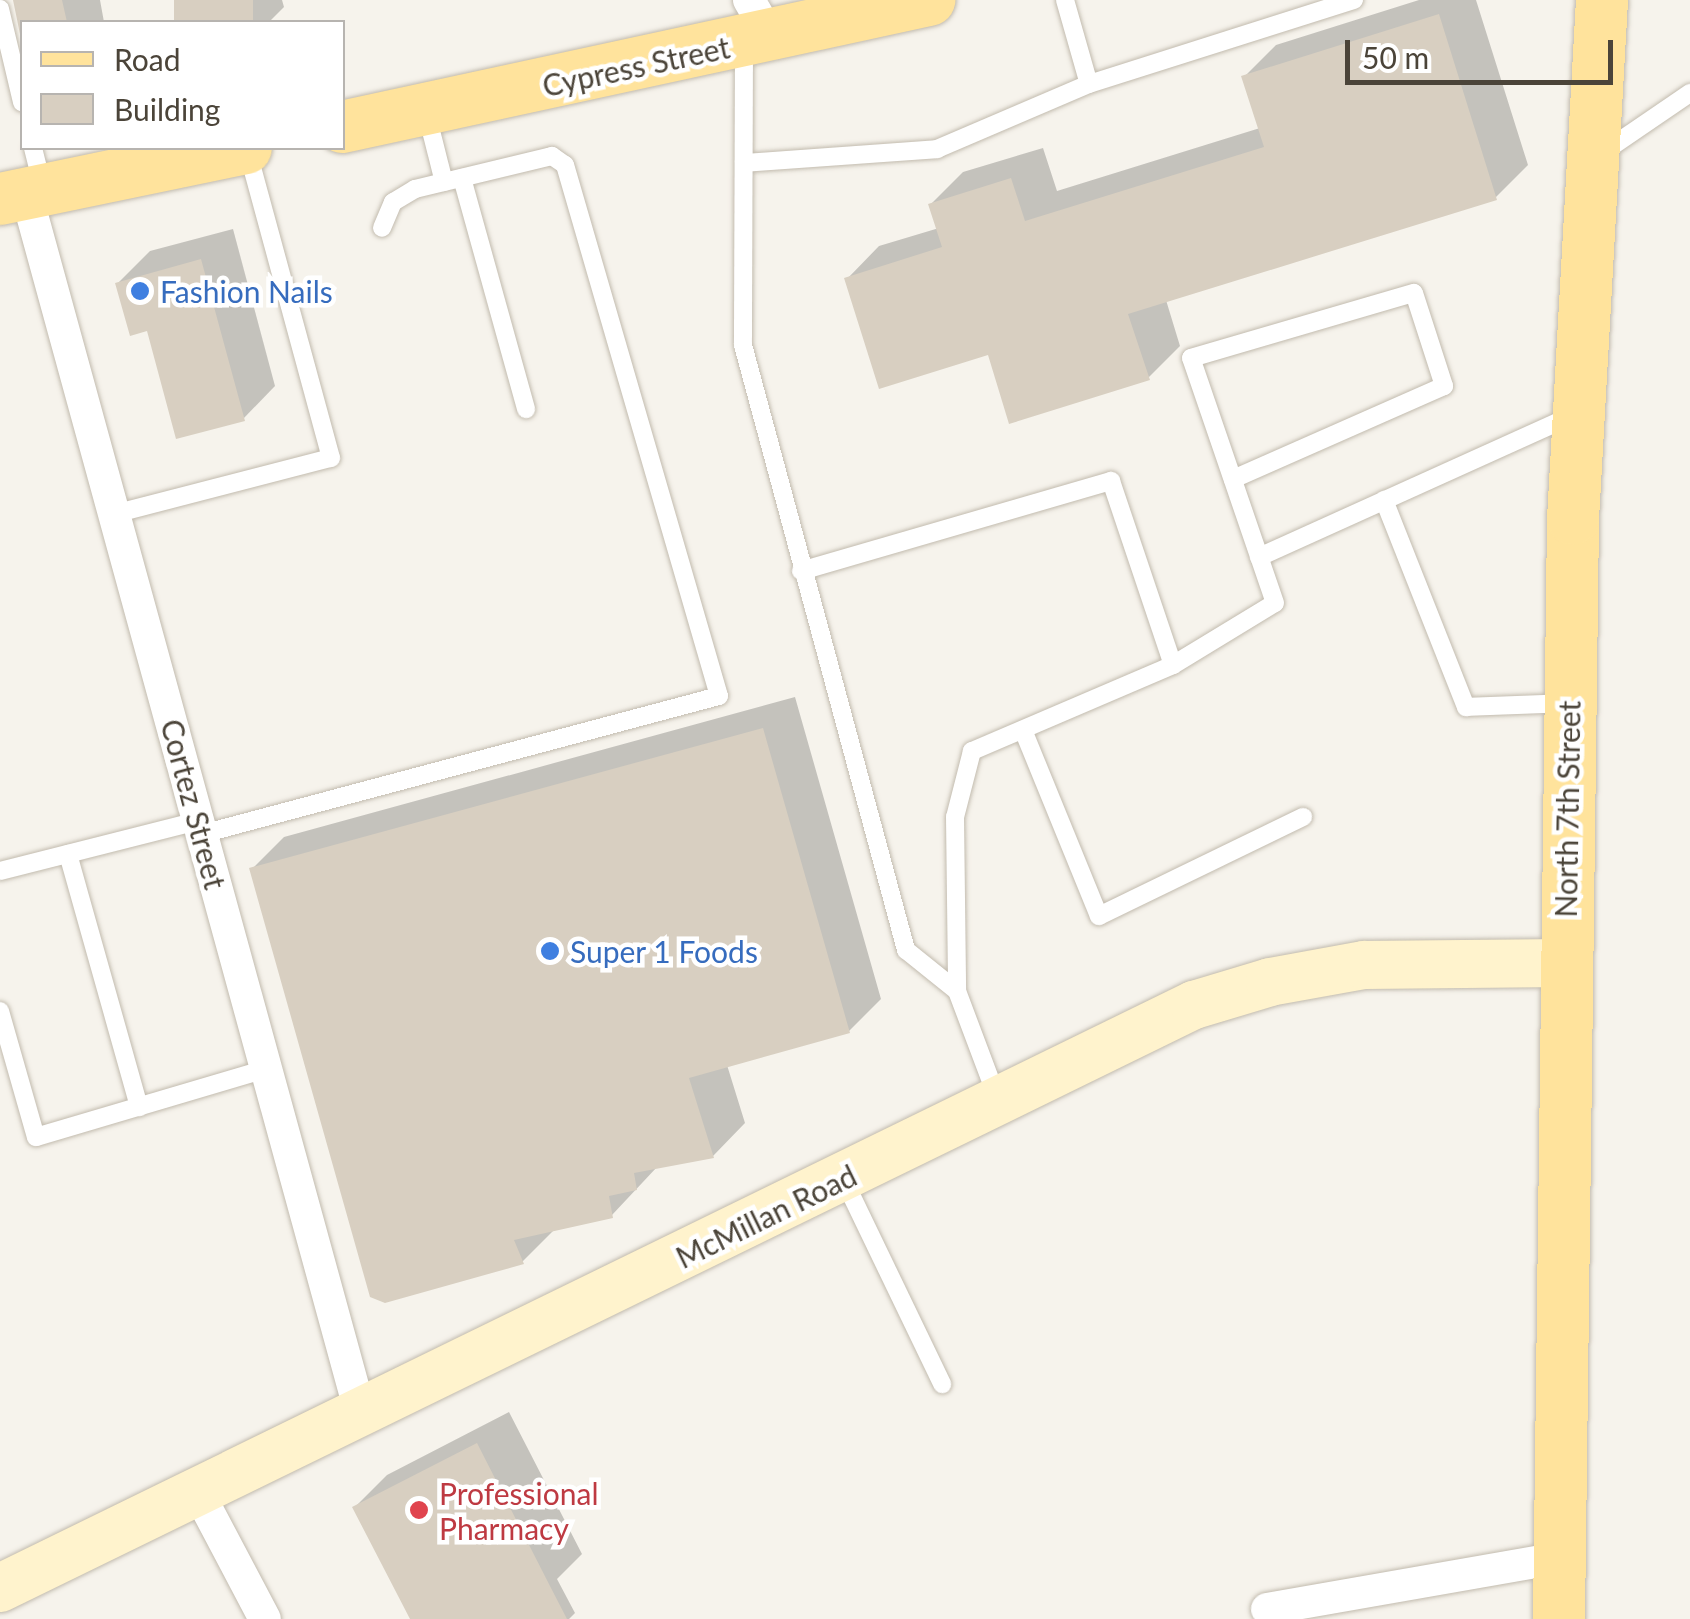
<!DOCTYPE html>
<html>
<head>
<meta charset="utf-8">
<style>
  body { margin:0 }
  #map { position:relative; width:1690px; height:1619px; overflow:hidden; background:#f6f3ec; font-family:Lato,sans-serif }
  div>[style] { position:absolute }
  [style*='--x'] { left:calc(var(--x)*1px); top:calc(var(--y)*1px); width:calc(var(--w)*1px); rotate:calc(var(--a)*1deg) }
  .shadow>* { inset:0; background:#0003 }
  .building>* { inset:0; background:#d8cfc1; transform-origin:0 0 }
  .roads { filter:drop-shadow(0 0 2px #c2bbae) drop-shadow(0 0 2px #c2bbae) }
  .lane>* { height:18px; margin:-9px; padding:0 9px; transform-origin:9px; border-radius:9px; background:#fff }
  .street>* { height:32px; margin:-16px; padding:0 16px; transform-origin:16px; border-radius:16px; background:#fff }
  .secondary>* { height:48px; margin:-24px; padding:0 24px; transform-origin:24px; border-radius:24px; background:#fff3cd }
  .primary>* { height:52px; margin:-26px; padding:0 26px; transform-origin:26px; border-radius:26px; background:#ffe39c }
  .dots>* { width:28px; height:28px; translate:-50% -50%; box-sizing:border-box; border:5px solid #fff; border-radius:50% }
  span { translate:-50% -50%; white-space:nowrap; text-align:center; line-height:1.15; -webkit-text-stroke:9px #fff; paint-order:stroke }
  .street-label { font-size:30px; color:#4b4439 }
  .shop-label { font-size:30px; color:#366cbe }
  .left { translate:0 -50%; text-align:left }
  .health-label { font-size:30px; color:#be3a42 }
  .legend { position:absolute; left:20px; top:20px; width:325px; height:130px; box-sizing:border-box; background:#fff; border:2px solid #b7b4b0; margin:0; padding:12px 18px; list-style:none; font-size:30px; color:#4b4439 }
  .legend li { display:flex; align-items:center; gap:20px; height:50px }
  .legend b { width:50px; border:2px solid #b7b4b0 }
  .scale { position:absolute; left:1345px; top:40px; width:268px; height:45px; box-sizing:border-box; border:5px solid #4b4439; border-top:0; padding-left:12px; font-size:30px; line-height:35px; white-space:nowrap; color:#4b4439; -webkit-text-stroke:8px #fff; paint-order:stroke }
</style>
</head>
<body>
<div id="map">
  <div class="shadow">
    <div style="clip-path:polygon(16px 0,100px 0,104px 22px,22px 22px,22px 35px)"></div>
    <div style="clip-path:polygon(177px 0,282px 0,284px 7px,269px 22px,182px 22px)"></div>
    <div style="clip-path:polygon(1419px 0,1476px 0,1528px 165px,1496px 197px,1166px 300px,1180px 346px,1148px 378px,989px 352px,847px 279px,879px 246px,939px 228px,931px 204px,963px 172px,1043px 148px,1057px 191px,1260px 128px,1244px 77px,1276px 45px)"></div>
    <div style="clip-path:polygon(233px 229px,275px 386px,243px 419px,149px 328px,118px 283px,150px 251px)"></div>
    <div style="clip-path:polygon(795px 697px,881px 999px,849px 1031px,727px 1065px,745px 1123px,713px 1156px,658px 1166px,612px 1215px,554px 1230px,522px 1262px,252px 869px,284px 837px)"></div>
    <div style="clip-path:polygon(509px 1412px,582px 1554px,557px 1579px,575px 1613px,569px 1619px,413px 1619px,355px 1507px,387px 1475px)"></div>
  </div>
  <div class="building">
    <div style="clip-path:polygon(13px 0,62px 0,67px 22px,22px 22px,21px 39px)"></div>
    <div style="left:174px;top:0;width:79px;height:23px"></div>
    <div style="clip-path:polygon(1439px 14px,1497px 200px,1128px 314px,1150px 380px,1009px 424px,988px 355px,879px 389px,844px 278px,942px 247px,928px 204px,1011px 178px,1025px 221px,1264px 147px,1241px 76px)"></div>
    <div style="clip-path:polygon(201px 259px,245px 421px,176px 439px,147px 331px,130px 336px,115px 283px)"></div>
    <div style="clip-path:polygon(763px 728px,850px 1033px,689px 1078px,714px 1158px,634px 1173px,637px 1190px,609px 1196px,613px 1218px,514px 1240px,524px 1264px,385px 1303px,370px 1297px,249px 868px)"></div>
    <div style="clip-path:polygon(477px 1443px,551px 1588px,567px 1619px,410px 1619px,352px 1507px)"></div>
  </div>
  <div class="roads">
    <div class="lane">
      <div style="--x:1065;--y:0;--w:87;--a:74.1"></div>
      <div style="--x:1089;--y:84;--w:278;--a:-17.6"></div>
      <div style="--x:0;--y:9;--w:96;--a:76.7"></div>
      <div style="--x:744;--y:45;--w:300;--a:90.2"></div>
      <div style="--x:743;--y:345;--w:627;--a:74.92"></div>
      <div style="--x:906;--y:950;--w:65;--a:38.8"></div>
      <div style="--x:957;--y:991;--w:116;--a:69.4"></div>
      <div style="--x:427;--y:115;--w:69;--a:75.8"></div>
      <div style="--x:33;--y:148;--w:37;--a:76"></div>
      <div style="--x:1602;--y:153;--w:107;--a:-34.3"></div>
      <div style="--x:744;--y:163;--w:194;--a:-4.1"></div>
      <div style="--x:937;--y:149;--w:165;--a:-23.2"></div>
      <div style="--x:462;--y:178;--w:240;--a:74.5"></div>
      <div style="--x:1384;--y:500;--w:223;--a:68.4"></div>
      <div style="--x:1466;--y:707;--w:102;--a:-2.2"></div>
      <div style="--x:114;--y:514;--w:224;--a:-14.5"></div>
      <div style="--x:331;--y:458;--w:320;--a:-105.2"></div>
      <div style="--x:1259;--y:557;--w:345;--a:-24.3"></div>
      <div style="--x:801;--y:571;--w:323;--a:-16.2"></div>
      <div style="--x:1111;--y:481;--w:194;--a:71.4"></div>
      <div style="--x:1173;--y:665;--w:219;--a:156.8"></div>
      <div style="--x:972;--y:751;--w:68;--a:104.4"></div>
      <div style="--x:955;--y:817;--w:174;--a:89.3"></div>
      <div style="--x:1173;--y:665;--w:119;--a:-31.3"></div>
      <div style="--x:1275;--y:603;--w:259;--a:-108.9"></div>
      <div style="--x:1191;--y:358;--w:232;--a:-16.3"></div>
      <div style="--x:1414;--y:293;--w:98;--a:72.1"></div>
      <div style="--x:1444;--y:386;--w:231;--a:156.2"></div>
      <div style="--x:1023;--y:730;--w:201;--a:67.8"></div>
      <div style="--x:1099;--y:916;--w:227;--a:-25.9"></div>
      <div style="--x:202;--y:834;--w:535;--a:-14.95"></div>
      <div style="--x:719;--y:696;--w:553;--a:-106.17"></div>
      <div style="--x:565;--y:165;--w:16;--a:-145"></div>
      <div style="--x:552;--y:156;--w:141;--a:166.5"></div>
      <div style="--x:415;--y:189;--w:26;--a:149"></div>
      <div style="--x:393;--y:202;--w:28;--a:113"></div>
      <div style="--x:68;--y:854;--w:263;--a:74.3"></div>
      <div style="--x:0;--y:871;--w:204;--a:-14.2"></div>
      <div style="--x:0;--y:1011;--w:131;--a:74.1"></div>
      <div style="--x:36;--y:1137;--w:240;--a:-16.5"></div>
      <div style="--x:843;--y:1178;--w:229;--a:64.3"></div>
    </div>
    <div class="street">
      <div style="--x:749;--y:0;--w:44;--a:59.9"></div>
      <div style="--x:26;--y:193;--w:1267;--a:74.67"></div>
      <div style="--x:199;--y:1494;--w:141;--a:62.2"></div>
      <div style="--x:1267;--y:1609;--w:296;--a:-9.9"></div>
    </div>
    <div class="secondary">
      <div style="--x:0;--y:1588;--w:1329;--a:-26.03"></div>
      <div style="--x:1194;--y:1005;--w:79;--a:-16.8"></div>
      <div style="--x:1270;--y:982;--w:96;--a:-10.3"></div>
      <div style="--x:1364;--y:965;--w:200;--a:-0.6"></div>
    </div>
    <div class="primary">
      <div style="--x:342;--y:127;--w:601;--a:-12.21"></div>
      <div style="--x:0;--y:199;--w:251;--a:-11.7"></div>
      <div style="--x:1559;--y:1619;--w:1100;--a:-89.27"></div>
      <div style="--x:1573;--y:519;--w:520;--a:-86.8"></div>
    </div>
  </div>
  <div class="dots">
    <div style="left:140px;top:291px;background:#3f7fe0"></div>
    <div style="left:550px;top:951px;background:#3f7fe0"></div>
    <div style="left:419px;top:1510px;background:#e0444e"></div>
  </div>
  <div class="street-label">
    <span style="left:636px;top:66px;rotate:-12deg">Cypress Street</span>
    <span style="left:194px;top:804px;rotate:75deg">Cortez Street</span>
    <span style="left:1567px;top:809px;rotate:-89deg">North 7th Street</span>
    <span style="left:766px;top:1216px;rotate:-26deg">McMillan Road</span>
  </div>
  <div class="shop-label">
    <span class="left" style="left:160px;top:291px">Fashion Nails</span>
    <span class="left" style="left:570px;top:951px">Super 1 Foods</span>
  </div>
  <div class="health-label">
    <span class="left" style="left:439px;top:1510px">Professional<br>Pharmacy</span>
  </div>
  <ul class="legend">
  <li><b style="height:12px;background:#ffe39c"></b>Road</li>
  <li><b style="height:28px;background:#d8cfc1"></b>Building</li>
  </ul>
  <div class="scale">50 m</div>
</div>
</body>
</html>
